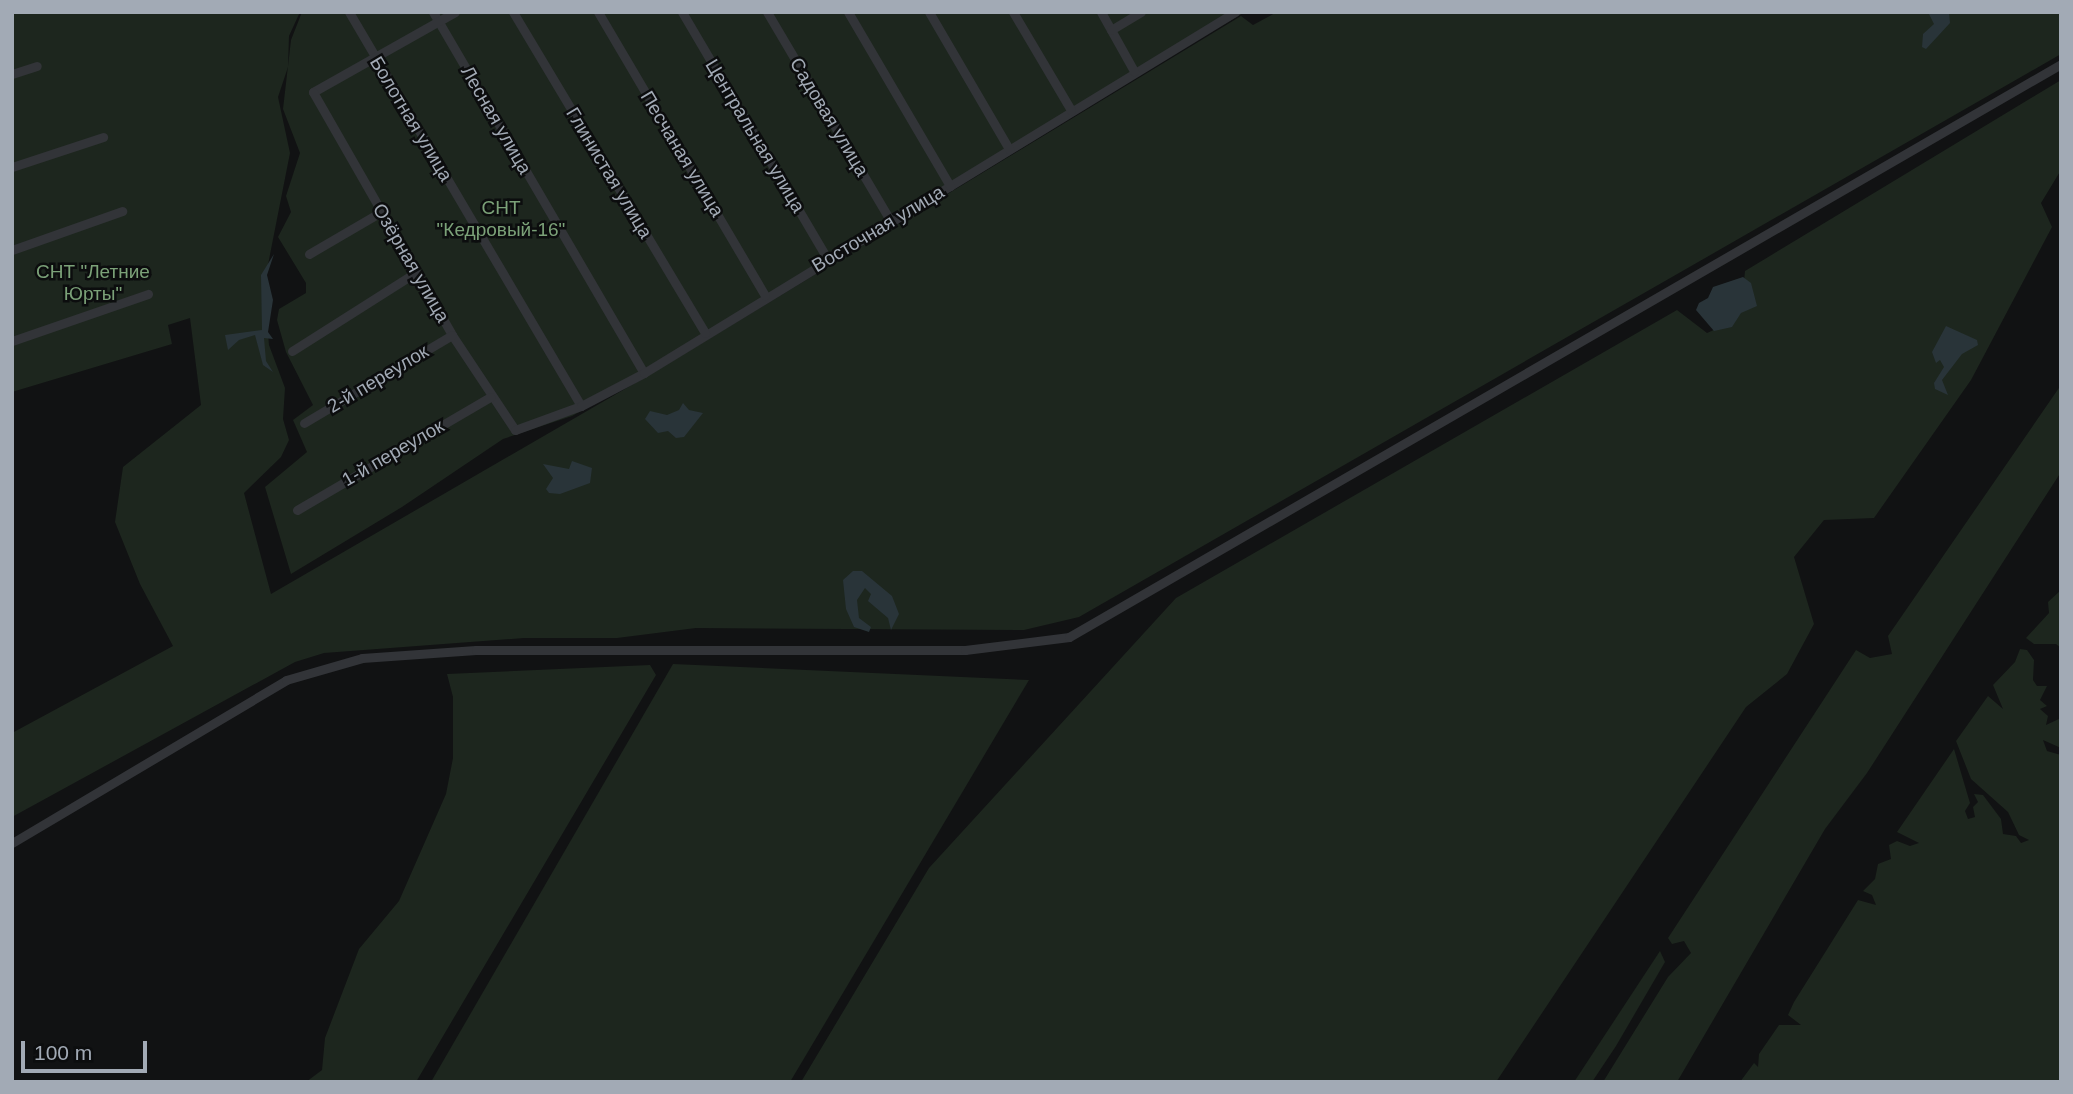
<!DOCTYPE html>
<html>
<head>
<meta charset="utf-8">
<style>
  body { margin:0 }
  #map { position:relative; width:2073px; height:1094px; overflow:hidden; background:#111213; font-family:Helvetica,sans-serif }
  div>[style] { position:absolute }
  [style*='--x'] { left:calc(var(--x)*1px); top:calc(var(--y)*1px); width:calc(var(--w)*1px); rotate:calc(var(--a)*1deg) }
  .green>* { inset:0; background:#1d261e }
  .water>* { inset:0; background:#293439 }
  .minor>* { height:9px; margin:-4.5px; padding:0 4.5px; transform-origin:4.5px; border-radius:4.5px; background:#323438 }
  span { translate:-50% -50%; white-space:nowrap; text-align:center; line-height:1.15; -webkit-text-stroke:5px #0c0d0e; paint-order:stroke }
  .street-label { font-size:19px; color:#a2aab5 }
  .park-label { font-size:19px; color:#7ba178 }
  .frame { position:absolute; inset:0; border:14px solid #a2aab5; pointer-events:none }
  .scale { position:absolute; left:21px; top:1041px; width:126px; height:32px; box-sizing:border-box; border:4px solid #a2aab5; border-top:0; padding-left:9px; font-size:21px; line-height:24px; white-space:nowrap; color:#a2aab5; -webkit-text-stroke:5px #0c0d0e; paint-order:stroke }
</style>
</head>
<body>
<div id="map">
  <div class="green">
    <div style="clip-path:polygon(12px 12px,300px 12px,289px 36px,288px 67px,278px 97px,290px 153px,264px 285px,269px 345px,285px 388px,283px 419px,289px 440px,281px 457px,244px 493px,271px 594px,656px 371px,1241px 16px,1253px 25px,1277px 12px,2061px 12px,2061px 54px,1079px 617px,1024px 630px,696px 628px,617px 638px,524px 638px,324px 653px,295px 662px,12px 817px,12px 733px,173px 646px,140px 584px,115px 522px,123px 467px,201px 405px,190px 318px,168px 325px,172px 344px,12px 392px)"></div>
    <div style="clip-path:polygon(302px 12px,1245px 12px,1075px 111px,649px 373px,572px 416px,503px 439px,402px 507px,291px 574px,265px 487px,307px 452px,293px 420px,313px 405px,286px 352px,277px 320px,279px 309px,306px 293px,306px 283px,278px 237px,291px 212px,286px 196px,300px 153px,283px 109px,291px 40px)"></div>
    <div style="clip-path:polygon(2061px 80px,2061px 170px,2041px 203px,2052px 227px,1971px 380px,1874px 518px,1824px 520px,1794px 557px,1814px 624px,1787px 674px,1746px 707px,1496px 1082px,801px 1082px,929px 868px,1176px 598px,1677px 310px,1707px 333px,1727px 324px,1742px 302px,1745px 271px)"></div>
    <div style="clip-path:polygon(2061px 385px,2061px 472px,1867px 773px,1825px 829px,1677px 1082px,1603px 1082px,1668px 977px,1691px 953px,1684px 941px,1672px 944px,1668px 938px,1856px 650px,1870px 658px,1892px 654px,1888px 636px)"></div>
    <div style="clip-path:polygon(2061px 590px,2061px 648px,2056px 644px,2034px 644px,2026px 638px,2049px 613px,2048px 602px)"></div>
    <div style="clip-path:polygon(2020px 649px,2027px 650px,2034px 660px,2033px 680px,2037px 686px,2047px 686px,2040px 700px,2047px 706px,2040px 709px,2048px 716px,2046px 725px,2061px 718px,2061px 748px,2043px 740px,2047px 751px,2061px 755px,2061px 1082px,1740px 1082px,1754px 1063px,1758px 1067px,1759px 1054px,1779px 1025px,1801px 1025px,1788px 1015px,1794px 1002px,1858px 900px,1876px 905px,1872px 895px,1863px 891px,1875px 879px,1878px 864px,1891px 859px,1889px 845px,1897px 841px,1910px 846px,1919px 843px,1897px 832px,1954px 749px,1970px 803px,1965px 811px,1968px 819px,1975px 817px,1973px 807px,1978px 802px,1974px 794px,1983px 795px,2001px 819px,2003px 834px,2016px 836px,2021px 843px,2029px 840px,2019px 835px,2008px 812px,1971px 779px,1956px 741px,1988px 696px,2003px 709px,1993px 685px,2015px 662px)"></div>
    <div style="clip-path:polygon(673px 664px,1029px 680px,790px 1082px,431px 1082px)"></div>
    <div style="clip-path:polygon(650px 665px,656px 675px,416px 1082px,306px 1082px,322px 1070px,325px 1038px,359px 949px,399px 901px,446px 794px,453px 758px,453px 697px,447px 674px)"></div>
    <div style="clip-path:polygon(1660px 951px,1665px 962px,1616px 1046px,1592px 1082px,1574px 1082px)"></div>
  </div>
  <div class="water">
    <div style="clip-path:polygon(1928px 12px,1949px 12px,1950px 23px,1926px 49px,1922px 47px,1923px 34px,1934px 24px)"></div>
    <div style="clip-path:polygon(274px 254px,267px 275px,273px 300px,268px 332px,273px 339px,264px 338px,266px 361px,273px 372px,263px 365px,255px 335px,239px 340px,228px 350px,225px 335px,262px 330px,261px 275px)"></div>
    <div style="clip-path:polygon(1743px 277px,1751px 283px,1757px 306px,1741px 313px,1732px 327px,1714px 331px,1696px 310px,1699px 303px,1708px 298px,1713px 287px)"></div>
    <div style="clip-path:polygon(1946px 326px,1977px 340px,1978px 345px,1962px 354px,1942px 380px,1948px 395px,1935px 389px,1934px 383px,1944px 367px,1940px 360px,1936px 363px,1932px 352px)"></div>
    <div style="clip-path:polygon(683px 403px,689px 410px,703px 413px,684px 437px,676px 438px,668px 431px,658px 433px,645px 419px,650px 411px,667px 415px,679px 410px)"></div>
    <div style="clip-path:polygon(572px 461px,592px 468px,590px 483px,560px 494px,549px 493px,546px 489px,553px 478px,543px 464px,569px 469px)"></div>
    <div style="clip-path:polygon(853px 571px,862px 571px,892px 596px,899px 614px,891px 630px,888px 618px,868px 601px,871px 594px,865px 588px,857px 600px,859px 618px,871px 627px,869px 632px,854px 627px,846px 609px,843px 580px)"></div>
  </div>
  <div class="minor">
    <div style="--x:349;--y:12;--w:457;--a:59.5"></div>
    <div style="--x:433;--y:12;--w:418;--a:59.7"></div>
    <div style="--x:455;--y:12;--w:163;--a:150.6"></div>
    <div style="--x:313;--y:92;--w:280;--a:60.2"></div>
    <div style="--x:452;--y:335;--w:114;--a:56.4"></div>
    <div style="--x:515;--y:430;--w:70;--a:-20"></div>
    <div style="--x:581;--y:406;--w:71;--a:-27.6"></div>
    <div style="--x:644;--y:373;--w:693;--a:-31.42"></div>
    <div style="--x:513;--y:12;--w:374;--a:59.1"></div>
    <div style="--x:598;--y:12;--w:329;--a:59.5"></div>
    <div style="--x:682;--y:12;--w:288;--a:59.5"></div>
    <div style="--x:767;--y:12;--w:244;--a:59.4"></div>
    <div style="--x:848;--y:12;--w:202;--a:59.6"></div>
    <div style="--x:929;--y:12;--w:159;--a:59.7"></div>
    <div style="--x:1013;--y:12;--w:114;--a:59.4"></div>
    <div style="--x:1101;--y:12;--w:68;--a:60.8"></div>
    <div style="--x:1111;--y:30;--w:35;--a:-31"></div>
    <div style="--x:12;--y:74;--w:26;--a:-18"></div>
    <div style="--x:12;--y:167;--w:96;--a:-18.2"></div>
    <div style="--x:12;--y:250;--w:117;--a:-19.5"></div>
    <div style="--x:309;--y:254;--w:83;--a:-30.3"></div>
    <div style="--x:12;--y:341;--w:144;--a:-19.1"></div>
    <div style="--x:292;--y:351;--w:146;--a:-32.4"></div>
    <div style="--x:304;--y:423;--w:172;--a:-30.7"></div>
    <div style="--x:297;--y:510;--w:224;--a:-30.3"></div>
    <div style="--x:12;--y:843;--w:319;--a:-30.7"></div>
    <div style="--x:286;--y:680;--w:79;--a:-16.1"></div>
    <div style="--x:362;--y:658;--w:114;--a:-4"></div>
    <div style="--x:476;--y:650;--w:489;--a:0"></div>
    <div style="--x:965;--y:650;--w:105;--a:-7.1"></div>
    <div style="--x:1069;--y:637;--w:1146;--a:-30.01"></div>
  </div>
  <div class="street-label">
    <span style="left:829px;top:117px;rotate:59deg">Садовая улица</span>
    <span style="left:411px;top:119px;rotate:59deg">Болотная улица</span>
    <span style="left:496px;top:120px;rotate:60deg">Лесная улица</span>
    <span style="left:755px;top:136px;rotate:59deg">Центральная улица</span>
    <span style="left:682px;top:154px;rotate:59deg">Песчаная улица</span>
    <span style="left:609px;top:173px;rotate:59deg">Глинистая улица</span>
    <span style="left:878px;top:229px;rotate:-31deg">Восточная улица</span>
    <span style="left:411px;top:263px;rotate:60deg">Озёрная улица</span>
    <span style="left:378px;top:379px;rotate:-31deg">2-й переулок</span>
    <span style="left:393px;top:453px;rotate:-30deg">1-й переулок</span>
  </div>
  <div class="park-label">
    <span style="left:501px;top:219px">СНТ<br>"Кедровый-16"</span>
    <span style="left:93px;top:283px">СНТ "Летние<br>Юрты"</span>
  </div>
  <div class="frame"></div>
  <div class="scale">100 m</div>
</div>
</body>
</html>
